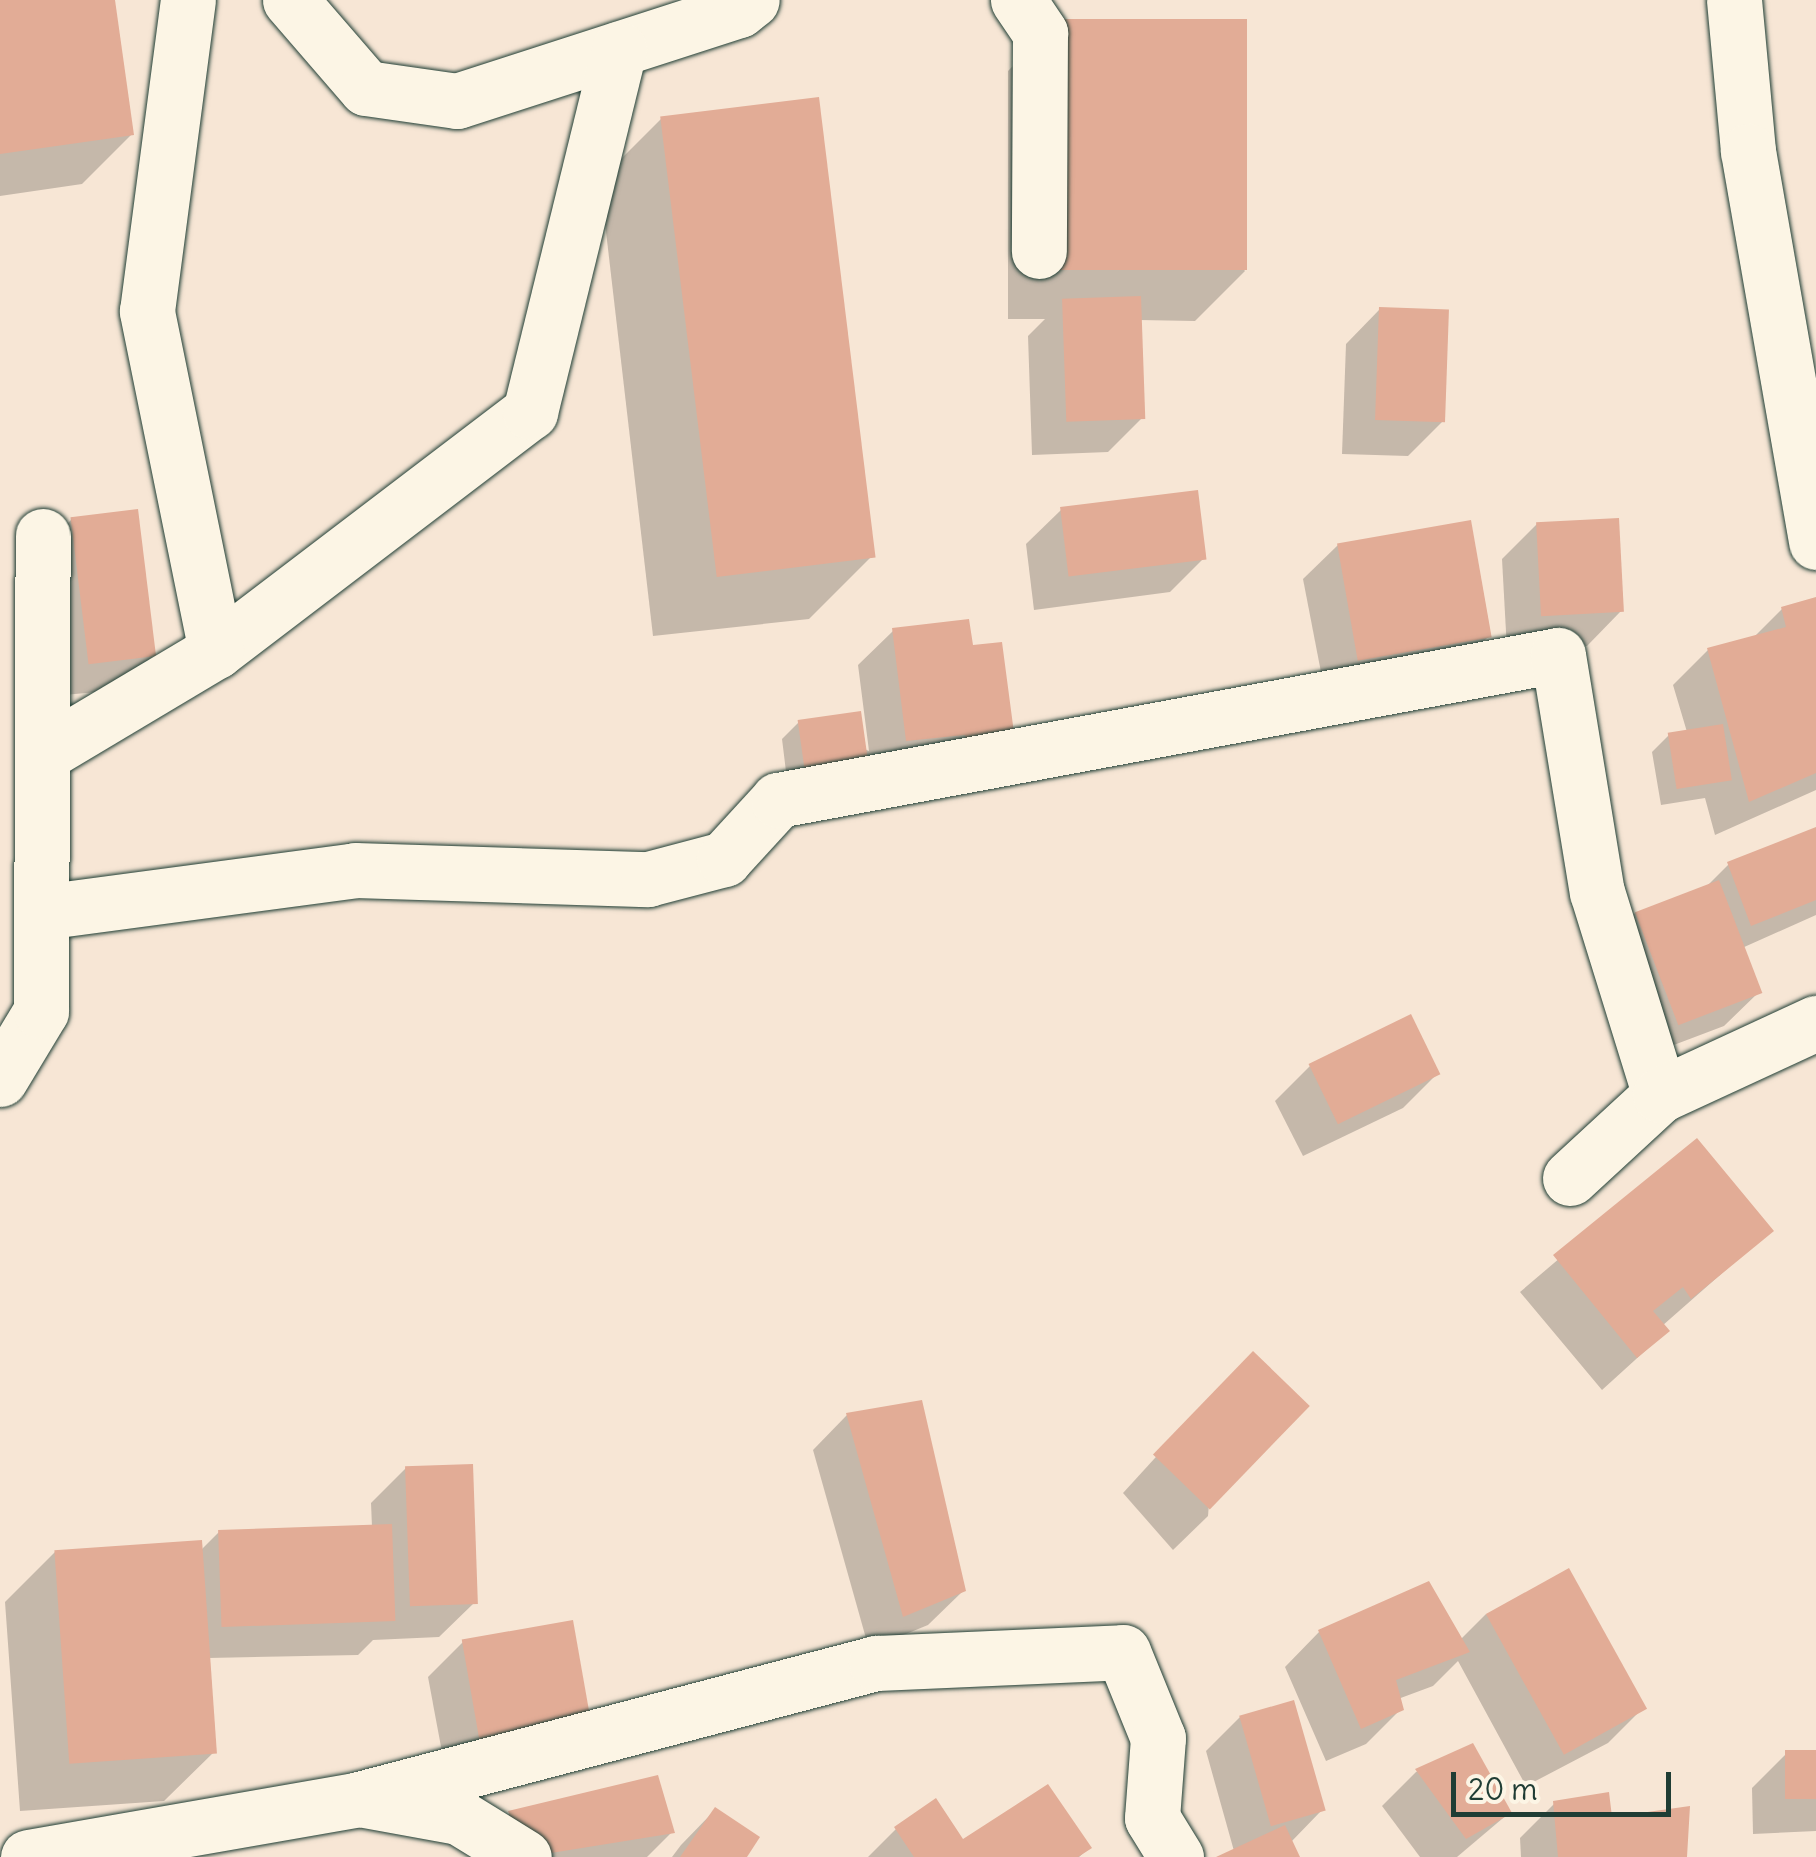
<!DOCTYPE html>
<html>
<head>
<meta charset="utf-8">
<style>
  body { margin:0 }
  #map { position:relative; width:1816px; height:1857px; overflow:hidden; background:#f7e6d5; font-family:Delius,sans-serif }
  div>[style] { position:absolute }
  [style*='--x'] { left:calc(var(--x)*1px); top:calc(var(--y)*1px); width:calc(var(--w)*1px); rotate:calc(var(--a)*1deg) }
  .shadow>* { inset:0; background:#0003 }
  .building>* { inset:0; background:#e2ac96; transform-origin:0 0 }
  .roads { filter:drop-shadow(0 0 2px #1f3d34) drop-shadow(0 0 2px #1f3d34) }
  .minor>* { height:55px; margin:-27.5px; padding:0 27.5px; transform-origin:27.5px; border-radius:27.5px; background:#fcf5e5 }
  span { translate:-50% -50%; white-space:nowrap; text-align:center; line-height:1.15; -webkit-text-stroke:8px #fcf5e5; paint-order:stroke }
  .scale { position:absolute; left:1451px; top:1772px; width:220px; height:45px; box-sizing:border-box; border:5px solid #1f3d34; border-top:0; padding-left:12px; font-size:30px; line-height:35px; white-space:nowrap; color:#1f3d34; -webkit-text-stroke:8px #fcf5e5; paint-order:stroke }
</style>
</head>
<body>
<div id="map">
  <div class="shadow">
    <div style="clip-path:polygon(0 0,113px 0,132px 134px,82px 184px,0 196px)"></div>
    <div style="clip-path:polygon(1057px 21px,1245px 271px,1195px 321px,1139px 320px,1142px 418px,1108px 452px,1032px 455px,1028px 336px,1045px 319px,1008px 319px,1008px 71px)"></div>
    <div style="clip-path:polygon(662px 118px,871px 557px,809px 619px,653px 636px,600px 180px)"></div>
    <div style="clip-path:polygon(1380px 309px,1443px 421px,1408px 456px,1342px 454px,1346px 344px)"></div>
    <div style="clip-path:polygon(1061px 510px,1204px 558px,1170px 592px,1034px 610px,1026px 544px)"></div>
    <div style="clip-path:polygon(71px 520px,154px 655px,119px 690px,53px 696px,37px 554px)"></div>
    <div style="clip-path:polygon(1537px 524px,1621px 611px,1587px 646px,1507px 650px,1502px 559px)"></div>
    <div style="clip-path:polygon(1338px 545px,1489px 636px,1454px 671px,1325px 693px,1303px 579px)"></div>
    <div style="clip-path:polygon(1816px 600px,1816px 790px,1715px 835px,1705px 798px,1661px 805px,1652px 752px,1669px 735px,1687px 732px,1673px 685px,1708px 650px,1752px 639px,1782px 609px)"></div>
    <div style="clip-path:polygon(893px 631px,970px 648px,1013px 747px,789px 796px,782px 739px,799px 722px,869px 751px,858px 665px)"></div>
    <div style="clip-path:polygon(1816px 830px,1816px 915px,1742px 948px,1759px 992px,1724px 1026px,1642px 1057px,1601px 948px,1635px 913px,1705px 888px,1729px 864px)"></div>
    <div style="clip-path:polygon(1310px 1066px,1437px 1074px,1403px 1108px,1303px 1156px,1275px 1101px)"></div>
    <div style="clip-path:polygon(1696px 1142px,1770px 1231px,1662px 1326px,1667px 1331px,1602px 1390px,1520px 1292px)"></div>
    <div style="clip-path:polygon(1218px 1389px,1208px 1516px,1173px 1550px,1123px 1493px)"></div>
    <div style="clip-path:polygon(847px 1415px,963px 1591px,928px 1625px,869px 1649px,813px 1450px)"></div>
    <div style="clip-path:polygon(406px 1468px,474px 1603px,439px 1637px,373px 1640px,358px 1655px,208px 1658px,214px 1752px,164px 1801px,20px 1811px,5px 1602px,55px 1552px,200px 1551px,219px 1532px,372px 1527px,371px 1503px)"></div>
    <div style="clip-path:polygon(1486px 1614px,1643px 1708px,1608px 1743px,1526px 1786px,1458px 1661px,1433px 1686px,1398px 1699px,1401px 1709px,1366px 1744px,1326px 1761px,1285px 1667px,1319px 1632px,1460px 1640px)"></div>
    <div style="clip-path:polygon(463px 1642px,553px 1760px,447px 1779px,428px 1677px)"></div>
    <div style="clip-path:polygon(1240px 1717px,1322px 1810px,1290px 1843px,1297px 1857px,1222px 1857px,1234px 1851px,1206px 1751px)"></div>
    <div style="clip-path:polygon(1472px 1746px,1509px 1813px,1457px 1857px,1420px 1857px,1382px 1806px,1416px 1772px)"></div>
    <div style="clip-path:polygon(1816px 1753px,1816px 1831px,1753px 1834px,1752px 1788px,1786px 1754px)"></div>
    <div style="clip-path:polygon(1554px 1804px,1610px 1820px,1684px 1857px,1521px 1857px,1520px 1838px)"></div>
    <div style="clip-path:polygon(715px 1810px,744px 1857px,672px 1857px,681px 1845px)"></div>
    <div style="clip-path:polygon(510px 1813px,672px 1832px,647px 1857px,479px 1857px,475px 1848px)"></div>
    <div style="clip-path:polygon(896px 1829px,963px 1843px,1089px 1848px,1079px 1857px,868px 1857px)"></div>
  </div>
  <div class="building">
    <div style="clip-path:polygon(0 0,115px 0,134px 135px,0 154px)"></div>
    <div style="left:1056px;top:19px;width:191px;height:251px"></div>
    <div style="left:819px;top:97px;width:464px;height:160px;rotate:83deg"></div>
    <div style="left:1141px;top:296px;width:123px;height:79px;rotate:88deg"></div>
    <div style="left:1379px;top:307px;width:70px;height:113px;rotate:2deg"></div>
    <div style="left:1198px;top:490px;width:70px;height:139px;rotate:83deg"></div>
    <div style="left:138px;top:509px;width:148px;height:68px;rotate:83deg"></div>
    <div style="left:1619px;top:518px;width:94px;height:83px;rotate:87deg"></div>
    <div style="left:1471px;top:520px;width:119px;height:136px;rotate:80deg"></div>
    <div style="clip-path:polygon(1816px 597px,1816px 773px,1749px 802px,1707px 648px,1786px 627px,1781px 607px)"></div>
    <div style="clip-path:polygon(969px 619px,973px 645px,1002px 642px,1016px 748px,967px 753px,965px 735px,906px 741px,892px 628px)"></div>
    <div style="left:861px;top:711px;width:62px;height:64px;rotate:82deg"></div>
    <div style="left:1723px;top:724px;width:57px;height:56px;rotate:81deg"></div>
    <div style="clip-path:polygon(1816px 827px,1816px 900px,1751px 926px,1727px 862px)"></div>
    <div style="left:1719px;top:880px;width:121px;height:90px;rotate:69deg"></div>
    <div style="left:1411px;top:1014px;width:67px;height:114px;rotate:64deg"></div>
    <div style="clip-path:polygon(1697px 1138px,1774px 1231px,1691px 1299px,1683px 1287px,1653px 1311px,1670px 1331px,1637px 1358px,1553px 1255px)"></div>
    <div style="left:1253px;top:1351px;width:79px;height:144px;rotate:44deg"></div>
    <div style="clip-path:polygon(922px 1400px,966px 1591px,903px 1617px,846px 1413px)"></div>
    <div style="left:473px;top:1464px;width:140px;height:68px;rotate:88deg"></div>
    <div style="left:392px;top:1524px;width:97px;height:174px;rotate:88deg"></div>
    <div style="left:202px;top:1540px;width:214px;height:148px;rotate:86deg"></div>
    <div style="left:1569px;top:1568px;width:161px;height:95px;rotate:61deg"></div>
    <div style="clip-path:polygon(1429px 1581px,1470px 1652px,1396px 1680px,1404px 1710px,1361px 1729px,1318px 1630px)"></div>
    <div style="left:573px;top:1620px;width:109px;height:113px;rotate:80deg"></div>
    <div style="left:1294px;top:1700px;width:115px;height:57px;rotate:74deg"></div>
    <div style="clip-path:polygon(1473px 1743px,1512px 1813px,1466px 1839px,1415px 1769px)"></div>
    <div style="left:1816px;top:1750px;width:49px;height:31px;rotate:90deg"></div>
    <div style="clip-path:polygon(658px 1775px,675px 1833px,526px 1857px,508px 1811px)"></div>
    <div style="clip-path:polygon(1048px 1784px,1092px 1848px,1078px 1857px,914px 1857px,894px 1827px,936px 1798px,963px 1839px)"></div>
    <div style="clip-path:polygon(1609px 1792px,1612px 1817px,1690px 1806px,1687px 1857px,1558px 1857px,1553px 1801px)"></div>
    <div style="clip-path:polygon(715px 1807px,760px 1837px,747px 1857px,680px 1857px)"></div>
    <div style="clip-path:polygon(1285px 1825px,1300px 1857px,1216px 1857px)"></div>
  </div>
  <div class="roads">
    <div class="minor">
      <div style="--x:290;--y:0;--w:116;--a:49.2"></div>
      <div style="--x:366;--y:88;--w:92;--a:8.1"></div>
      <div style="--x:457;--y:101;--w:296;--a:-17.9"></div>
      <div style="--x:739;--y:10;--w:16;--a:-38"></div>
      <div style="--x:1018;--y:0;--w:40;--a:56"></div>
      <div style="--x:1040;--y:33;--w:218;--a:90.3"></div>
      <div style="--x:1734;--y:0;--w:152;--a:84.7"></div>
      <div style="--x:1748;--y:151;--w:397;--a:80.1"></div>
      <div style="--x:216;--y:651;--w:395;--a:-37.3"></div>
      <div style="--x:530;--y:412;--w:374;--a:-76.2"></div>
      <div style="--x:43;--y:754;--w:201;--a:-30.8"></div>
      <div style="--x:216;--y:651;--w:347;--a:-101.5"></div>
      <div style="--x:147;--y:311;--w:314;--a:-82.5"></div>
      <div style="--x:42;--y:912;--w:316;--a:-7.6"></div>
      <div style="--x:355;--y:870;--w:293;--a:1.8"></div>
      <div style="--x:648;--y:879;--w:79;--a:-14.7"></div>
      <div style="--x:724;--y:859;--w:80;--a:-47.5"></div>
      <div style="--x:778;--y:800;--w:793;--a:-10.53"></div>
      <div style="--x:1558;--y:655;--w:240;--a:80.7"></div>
      <div style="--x:1597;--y:892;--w:213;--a:72.8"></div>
      <div style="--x:0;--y:1079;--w:79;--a:-58.9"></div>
      <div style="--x:41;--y:1011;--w:475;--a:-89.8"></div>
      <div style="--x:1570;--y:1178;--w:122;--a:-42.7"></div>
      <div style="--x:1660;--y:1095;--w:172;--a:-24.8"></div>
      <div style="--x:359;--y:1799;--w:535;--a:-14.74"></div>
      <div style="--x:876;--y:1663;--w:247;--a:-2.5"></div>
      <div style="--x:1123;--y:1652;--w:93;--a:67.9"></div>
      <div style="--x:1158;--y:1738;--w:80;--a:94.3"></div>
      <div style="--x:1152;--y:1818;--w:46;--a:58.4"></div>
      <div style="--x:28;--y:1857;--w:336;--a:-9.9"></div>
      <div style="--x:359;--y:1799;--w:102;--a:10.2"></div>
      <div style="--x:459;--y:1817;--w:76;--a:31.6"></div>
    </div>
  </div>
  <div class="scale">20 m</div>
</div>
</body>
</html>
